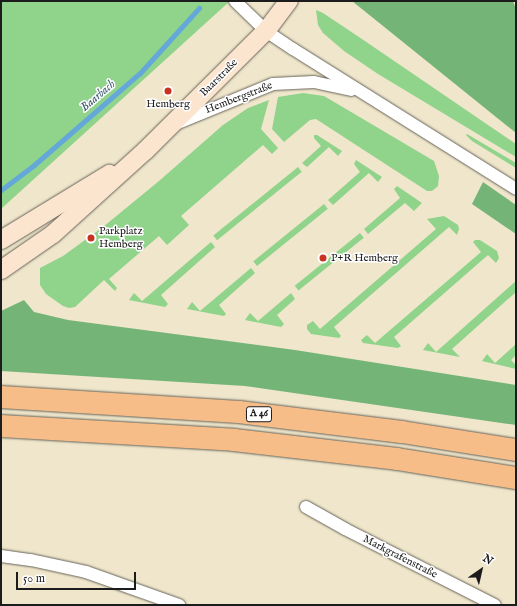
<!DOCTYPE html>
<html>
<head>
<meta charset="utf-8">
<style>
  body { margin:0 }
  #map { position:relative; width:517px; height:606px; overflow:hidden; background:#efe6cb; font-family:"IM FELL English",serif }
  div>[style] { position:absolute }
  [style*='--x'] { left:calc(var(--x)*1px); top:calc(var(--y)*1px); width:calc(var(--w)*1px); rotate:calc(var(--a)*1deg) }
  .green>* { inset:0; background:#90d38b; transform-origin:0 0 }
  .forest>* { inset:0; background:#74b577 }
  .stream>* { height:5px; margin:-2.5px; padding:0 2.5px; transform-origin:2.5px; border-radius:2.5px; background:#64a8d9 }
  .roads { filter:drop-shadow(0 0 1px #666359) drop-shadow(0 0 1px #666359) }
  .street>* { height:12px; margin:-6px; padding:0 6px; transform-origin:6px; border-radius:6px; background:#fff }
  .secondary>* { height:18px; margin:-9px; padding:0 9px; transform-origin:9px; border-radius:9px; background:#fce5cf }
  .highway>* { height:22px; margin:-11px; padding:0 11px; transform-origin:11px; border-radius:11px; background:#f7bd88 }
  .dots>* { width:11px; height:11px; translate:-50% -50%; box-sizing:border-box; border:2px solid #fff; border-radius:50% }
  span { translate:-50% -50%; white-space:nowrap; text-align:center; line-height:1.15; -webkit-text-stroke:3px #fff; paint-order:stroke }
  .shield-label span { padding:1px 3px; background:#fff; border:1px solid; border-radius:3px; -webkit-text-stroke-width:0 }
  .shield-label { font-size:10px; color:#1c1c1c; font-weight:700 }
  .street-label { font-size:11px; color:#1c1c1c }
  .poi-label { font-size:11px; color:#1c1c1c }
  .left { translate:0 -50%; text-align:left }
  .water-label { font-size:12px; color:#3c5b71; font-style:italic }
  .frame { position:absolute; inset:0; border:2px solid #1c1c1c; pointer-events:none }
  .north { position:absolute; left:461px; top:550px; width:40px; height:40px; -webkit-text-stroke:3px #fff; paint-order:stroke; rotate:34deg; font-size:11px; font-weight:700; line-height:16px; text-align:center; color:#1c1c1c }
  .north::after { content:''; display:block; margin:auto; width:14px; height:18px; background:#1c1c1c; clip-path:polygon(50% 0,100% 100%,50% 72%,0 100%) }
  .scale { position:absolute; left:16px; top:572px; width:120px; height:18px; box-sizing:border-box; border:2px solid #1c1c1c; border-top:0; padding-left:5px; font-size:12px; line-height:14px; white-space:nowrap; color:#1c1c1c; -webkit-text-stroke:3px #fff; paint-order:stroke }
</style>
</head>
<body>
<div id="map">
  <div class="green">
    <div style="clip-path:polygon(1px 1px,230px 1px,1px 209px)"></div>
    <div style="clip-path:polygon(316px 10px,323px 13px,359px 37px,516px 144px,516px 157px,378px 74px,344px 51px,323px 33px,318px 25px)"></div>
    <div style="clip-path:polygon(303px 93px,324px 96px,434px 161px,439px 176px,438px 186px,432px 191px,427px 191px,316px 119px,310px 120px,284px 142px,272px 129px,278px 97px)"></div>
    <div style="clip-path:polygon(269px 100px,261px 129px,278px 148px,272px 154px,263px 145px,181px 216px,189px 225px,167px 245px,159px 236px,109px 279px,117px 288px,115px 291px,104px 280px,75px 307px,69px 308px,63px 306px,46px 294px,40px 285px,40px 268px,63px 256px,103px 227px,159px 181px,223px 125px,248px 108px)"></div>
    <div style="clip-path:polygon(467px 134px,516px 163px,516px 168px,472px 141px,466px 135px)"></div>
    <div style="clip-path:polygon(314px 135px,317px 135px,342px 151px,338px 156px,329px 147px,307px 167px,302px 163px,321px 146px,314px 138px)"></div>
    <div style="clip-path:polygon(356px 160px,382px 177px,378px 182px,369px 173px,333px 205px,328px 200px,360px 172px,354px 164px)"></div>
    <div style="left:298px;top:167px;width:6px;height:109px;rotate:51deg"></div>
    <div style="clip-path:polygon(397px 186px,422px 203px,414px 211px,405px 203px,368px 234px,364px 229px,400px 198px,394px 189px)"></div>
    <div style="left:324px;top:204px;width:6px;height:91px;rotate:51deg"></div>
    <div style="clip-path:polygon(444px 216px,458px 225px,459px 229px,457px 235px,449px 227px,334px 327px,341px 336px,339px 338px,311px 334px,307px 329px,307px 325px,313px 321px,320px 329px,436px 229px,427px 219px)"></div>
    <div style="left:360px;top:233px;width:6px;height:84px;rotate:51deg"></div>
    <div style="clip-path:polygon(475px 240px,480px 240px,497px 251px,499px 258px,496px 263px,488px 255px,394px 337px,401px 346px,398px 348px,363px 343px,361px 340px,367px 335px,375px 343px,481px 252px,473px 242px)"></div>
    <div style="clip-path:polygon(211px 242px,215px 247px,161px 295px,168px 304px,165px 307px,129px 300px,134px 293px,142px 301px)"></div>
    <div style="clip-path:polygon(251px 268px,255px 273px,219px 305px,226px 314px,224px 316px,187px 309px,192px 302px,200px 311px)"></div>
    <div style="clip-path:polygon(516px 281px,516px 292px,452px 349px,460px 357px,423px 350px,428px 343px,436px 352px)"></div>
    <div style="clip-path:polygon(291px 293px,295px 299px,277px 315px,284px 324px,281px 327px,245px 320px,250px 313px,258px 321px)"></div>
    <div style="clip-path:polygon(516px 344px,516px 355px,511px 360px,516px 365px,516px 369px,482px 361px,487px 354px,495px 363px)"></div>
  </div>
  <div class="forest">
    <div style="clip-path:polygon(352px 1px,513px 1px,516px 9px,516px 133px)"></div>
    <div style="clip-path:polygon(483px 182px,516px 205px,516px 234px,472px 204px)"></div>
    <div style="clip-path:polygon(24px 300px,34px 312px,68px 320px,295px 350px,516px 385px,516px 425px,245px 386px,1px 371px,1px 311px)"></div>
  </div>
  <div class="stream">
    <div style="--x:1;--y:190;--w:41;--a:-37.1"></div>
    <div style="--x:34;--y:165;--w:140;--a:-41"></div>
    <div style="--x:140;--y:73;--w:88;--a:-47.8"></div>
  </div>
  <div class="roads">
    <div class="street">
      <div style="--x:235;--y:1;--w:43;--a:44.1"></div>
      <div style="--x:266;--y:31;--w:32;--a:34"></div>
      <div style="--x:293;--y:49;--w:263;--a:32.1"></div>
      <div style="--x:178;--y:123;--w:103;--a:-22.3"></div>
      <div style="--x:273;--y:84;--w:41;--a:-2.8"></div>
      <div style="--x:314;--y:82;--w:38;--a:12"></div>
      <div style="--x:306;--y:507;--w:45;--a:29.4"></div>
      <div style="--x:345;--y:529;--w:168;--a:26.9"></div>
      <div style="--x:1;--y:556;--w:30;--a:8"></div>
      <div style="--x:31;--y:560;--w:56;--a:12.3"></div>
      <div style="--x:86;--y:572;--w:99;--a:19.5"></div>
    </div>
    <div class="secondary">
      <div style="--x:1;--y:240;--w:127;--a:-31.4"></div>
      <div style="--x:1;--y:270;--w:63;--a:-34.7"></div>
      <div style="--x:53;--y:234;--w:124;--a:-42.1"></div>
      <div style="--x:145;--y:151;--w:170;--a:-44.8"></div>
      <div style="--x:266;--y:31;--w:38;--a:-53"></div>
    </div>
    <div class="highway">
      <div style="--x:1;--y:397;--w:238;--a:3.6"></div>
      <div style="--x:239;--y:412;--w:164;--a:7"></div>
      <div style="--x:402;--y:432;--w:115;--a:9"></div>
      <div style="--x:1;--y:426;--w:233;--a:3.4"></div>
      <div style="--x:234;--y:440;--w:164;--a:6.6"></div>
      <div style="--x:397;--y:459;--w:121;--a:9.1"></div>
    </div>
  </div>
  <div class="dots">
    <div style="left:168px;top:91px;background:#c8321e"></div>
    <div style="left:91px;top:238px;background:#c8321e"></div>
    <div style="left:323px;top:258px;background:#c8321e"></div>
  </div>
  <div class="shield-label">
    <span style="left:259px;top:414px">A 46</span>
  </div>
  <div class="street-label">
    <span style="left:219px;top:78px;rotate:-45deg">Baarstraße</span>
    <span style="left:239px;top:98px;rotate:-21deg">Hembergstraße</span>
    <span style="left:400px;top:557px;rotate:27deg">Markgrafenstraße</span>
  </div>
  <div class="poi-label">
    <span style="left:168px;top:104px">Hemberg</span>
    <span class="left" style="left:99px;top:238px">Parkplatz<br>Hemberg</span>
    <span class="left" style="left:331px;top:258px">P+R Hemberg</span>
  </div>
  <div class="water-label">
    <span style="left:98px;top:96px;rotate:-41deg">Baarbach</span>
  </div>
  <div class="frame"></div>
  <div class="north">N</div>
  <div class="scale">50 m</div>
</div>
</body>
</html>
